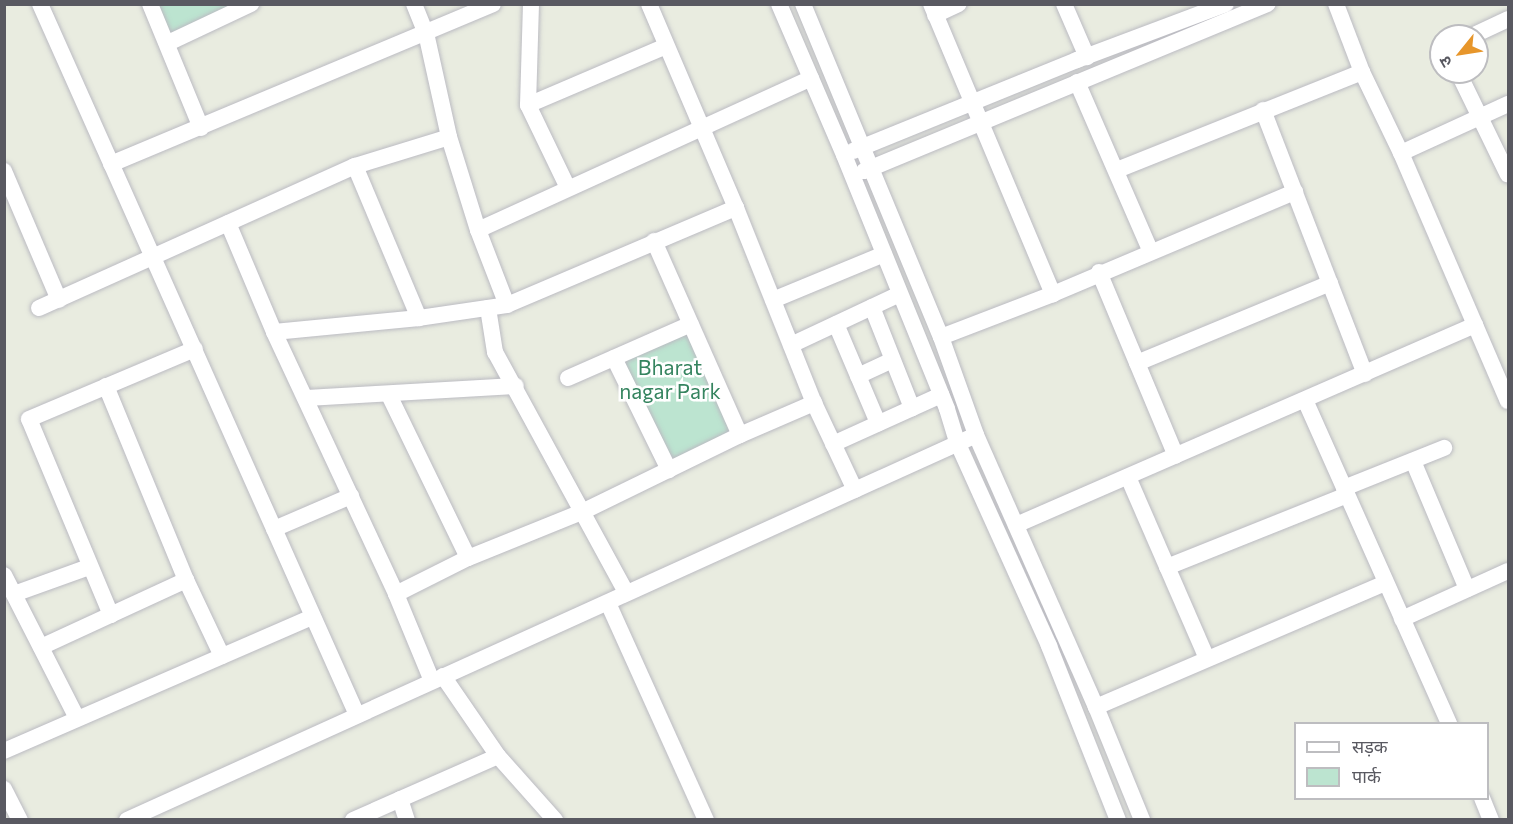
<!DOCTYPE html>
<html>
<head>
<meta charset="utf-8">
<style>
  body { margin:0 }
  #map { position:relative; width:1513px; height:824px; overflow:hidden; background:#e9ece0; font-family:Commissioner,"Noto Sans Devanagari",sans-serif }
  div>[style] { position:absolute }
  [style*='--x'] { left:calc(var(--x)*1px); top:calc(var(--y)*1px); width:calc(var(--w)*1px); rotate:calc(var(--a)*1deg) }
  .green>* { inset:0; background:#bce4d0; transform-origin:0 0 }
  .roads { filter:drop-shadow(0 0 2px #bbbbc2) drop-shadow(0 0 2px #bbbbc2) }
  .minor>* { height:16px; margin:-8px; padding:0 8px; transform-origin:8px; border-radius:8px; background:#fff }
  span { translate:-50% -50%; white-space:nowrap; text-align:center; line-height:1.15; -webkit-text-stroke:5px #fff; paint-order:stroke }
  .park-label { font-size:21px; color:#35845f }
  .frame { position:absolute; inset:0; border:6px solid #595961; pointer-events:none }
  .legend { position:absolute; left:1294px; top:722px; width:195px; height:78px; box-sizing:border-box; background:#fff; border:2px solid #bdbdc0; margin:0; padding:8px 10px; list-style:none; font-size:18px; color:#595961 }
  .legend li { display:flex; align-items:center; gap:12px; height:30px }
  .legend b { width:30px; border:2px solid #bdbdc0 }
  .north { position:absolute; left:1429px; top:24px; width:60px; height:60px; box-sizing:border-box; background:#fff; border:2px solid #bdbdc0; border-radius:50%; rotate:240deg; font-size:16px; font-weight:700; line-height:24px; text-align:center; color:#595961 }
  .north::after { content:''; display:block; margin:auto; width:21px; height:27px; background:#e7962b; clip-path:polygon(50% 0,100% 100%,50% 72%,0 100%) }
</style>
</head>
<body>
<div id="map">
  <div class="green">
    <div style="clip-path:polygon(155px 5px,240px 5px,170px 37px)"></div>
    <div style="left:688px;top:331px;width:111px;height:72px;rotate:66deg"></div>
  </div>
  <div class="roads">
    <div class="minor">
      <div style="--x:40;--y:4;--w:778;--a:65.97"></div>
      <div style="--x:150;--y:4;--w:134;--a:67.6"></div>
      <div style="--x:414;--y:4;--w:31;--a:68"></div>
      <div style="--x:426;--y:33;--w:107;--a:77.5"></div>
      <div style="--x:449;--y:137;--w:97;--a:72.7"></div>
      <div style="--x:478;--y:230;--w:80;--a:68.9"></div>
      <div style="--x:531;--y:4;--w:101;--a:91.7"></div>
      <div style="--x:528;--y:105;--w:92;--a:64.3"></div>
      <div style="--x:649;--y:4;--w:222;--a:66.9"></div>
      <div style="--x:736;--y:208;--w:210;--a:68.2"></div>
      <div style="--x:814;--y:403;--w:96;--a:64.8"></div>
      <div style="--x:779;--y:4;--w:164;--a:66.7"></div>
      <div style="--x:844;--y:155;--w:274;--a:67.9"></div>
      <div style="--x:947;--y:409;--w:37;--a:73"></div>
      <div style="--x:958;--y:444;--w:222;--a:65.7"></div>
      <div style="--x:1049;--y:646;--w:187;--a:68.4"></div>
      <div style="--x:803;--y:4;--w:360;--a:67.5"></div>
      <div style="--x:941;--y:337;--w:104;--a:70.3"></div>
      <div style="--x:976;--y:435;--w:297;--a:66.2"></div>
      <div style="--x:1096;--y:707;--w:122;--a:67.8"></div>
      <div style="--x:931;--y:4;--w:315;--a:67.2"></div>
      <div style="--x:1064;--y:4;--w:58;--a:66.5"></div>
      <div style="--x:1336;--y:4;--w:73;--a:69.1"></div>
      <div style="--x:1362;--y:72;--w:90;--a:64.3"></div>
      <div style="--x:1401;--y:153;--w:270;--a:66.7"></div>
      <div style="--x:935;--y:15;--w:26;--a:-25"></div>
      <div style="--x:1472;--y:36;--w:40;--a:-25"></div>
      <div style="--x:168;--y:43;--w:92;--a:-25.2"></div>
      <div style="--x:1458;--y:72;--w:114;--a:64.1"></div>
      <div style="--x:1077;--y:82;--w:185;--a:66.5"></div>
      <div style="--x:528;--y:105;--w:150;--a:-23.1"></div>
      <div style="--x:1263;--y:110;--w:283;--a:68.9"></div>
      <div style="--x:853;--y:151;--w:242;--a:-22.1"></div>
      <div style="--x:1077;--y:60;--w:159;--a:-20.6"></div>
      <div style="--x:1401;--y:153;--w:118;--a:-24.6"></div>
      <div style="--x:111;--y:164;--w:414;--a:-22.7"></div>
      <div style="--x:355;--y:166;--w:165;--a:67.2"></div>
      <div style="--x:1117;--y:170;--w:264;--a:-21.8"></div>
      <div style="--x:4;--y:171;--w:140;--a:66.9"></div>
      <div style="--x:864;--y:171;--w:437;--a:-22.5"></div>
      <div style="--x:228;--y:223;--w:118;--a:67.1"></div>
      <div style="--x:274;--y:332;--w:289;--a:65"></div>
      <div style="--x:396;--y:594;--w:94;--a:67.5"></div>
      <div style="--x:478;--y:230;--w:366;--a:-24.5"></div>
      <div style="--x:654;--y:241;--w:212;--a:66.1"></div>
      <div style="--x:1099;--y:272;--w:199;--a:67.3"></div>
      <div style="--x:773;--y:300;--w:120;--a:-22.5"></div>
      <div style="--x:872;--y:307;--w:109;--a:68.4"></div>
      <div style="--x:39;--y:308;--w:346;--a:-24.2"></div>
      <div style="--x:355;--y:166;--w:98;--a:-17.1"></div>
      <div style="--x:488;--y:308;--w:45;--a:81"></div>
      <div style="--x:495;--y:352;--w:273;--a:61.4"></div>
      <div style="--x:836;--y:324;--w:108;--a:67"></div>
      <div style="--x:274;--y:332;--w:146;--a:-5.5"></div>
      <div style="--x:419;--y:318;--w:89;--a:-8.4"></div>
      <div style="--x:507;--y:305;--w:249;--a:-23"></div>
      <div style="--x:941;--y:337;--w:120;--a:-21"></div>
      <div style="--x:1053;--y:294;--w:263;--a:-22.9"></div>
      <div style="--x:791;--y:345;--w:120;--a:-25.1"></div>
      <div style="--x:614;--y:358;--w:125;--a:63.8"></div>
      <div style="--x:1137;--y:363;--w:209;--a:-22.5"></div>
      <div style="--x:858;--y:376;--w:38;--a:-25"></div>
      <div style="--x:568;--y:378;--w:134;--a:-23.7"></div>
      <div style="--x:106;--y:386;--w:210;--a:67.6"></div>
      <div style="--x:186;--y:580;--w:84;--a:64.7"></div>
      <div style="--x:389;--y:395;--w:181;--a:64.1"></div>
      <div style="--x:306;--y:398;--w:210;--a:-3.3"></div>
      <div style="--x:1305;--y:400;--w:355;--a:66"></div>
      <div style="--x:833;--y:444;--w:119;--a:-24.4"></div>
      <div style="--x:1413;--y:461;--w:139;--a:67.1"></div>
      <div style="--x:1128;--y:477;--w:198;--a:66.5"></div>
      <div style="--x:1344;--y:488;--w:108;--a:-21.8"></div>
      <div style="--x:1016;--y:525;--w:501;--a:-23.54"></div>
      <div style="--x:274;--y:529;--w:84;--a:-23.2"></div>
      <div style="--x:1167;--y:567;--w:194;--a:-21.8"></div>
      <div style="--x:4;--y:575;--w:161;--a:63"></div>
      <div style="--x:14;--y:594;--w:80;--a:-19.8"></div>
      <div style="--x:396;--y:594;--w:80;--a:-26.6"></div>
      <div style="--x:468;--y:558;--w:123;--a:-22"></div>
      <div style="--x:582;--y:512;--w:176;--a:-26"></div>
      <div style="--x:740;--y:435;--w:81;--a:-23.4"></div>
      <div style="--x:608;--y:603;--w:238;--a:65.7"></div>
      <div style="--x:111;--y:615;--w:212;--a:-112.7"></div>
      <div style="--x:29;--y:419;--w:180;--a:-22.9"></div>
      <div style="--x:1402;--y:619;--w:116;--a:-24.4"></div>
      <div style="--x:41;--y:647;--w:160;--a:-24.8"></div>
      <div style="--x:443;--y:676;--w:97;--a:55.5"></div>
      <div style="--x:498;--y:756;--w:86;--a:48.3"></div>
      <div style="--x:1096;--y:707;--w:315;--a:-23.2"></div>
      <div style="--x:4;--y:751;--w:336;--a:-23.5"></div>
      <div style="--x:4;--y:789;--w:35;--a:63"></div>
      <div style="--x:1482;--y:798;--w:24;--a:68"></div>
      <div style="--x:400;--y:799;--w:22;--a:72"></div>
      <div style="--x:127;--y:820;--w:932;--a:-24.39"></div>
      <div style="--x:353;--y:820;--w:158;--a:-23.8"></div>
    </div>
  </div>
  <div class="park-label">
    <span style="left:670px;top:379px">Bharat<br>nagar Park</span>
  </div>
  <div class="frame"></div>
  <ul class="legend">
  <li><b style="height:8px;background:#fff"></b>सड़क</li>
  <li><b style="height:16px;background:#bce4d0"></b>पार्क</li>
  </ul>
  <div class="north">उ</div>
</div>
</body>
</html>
